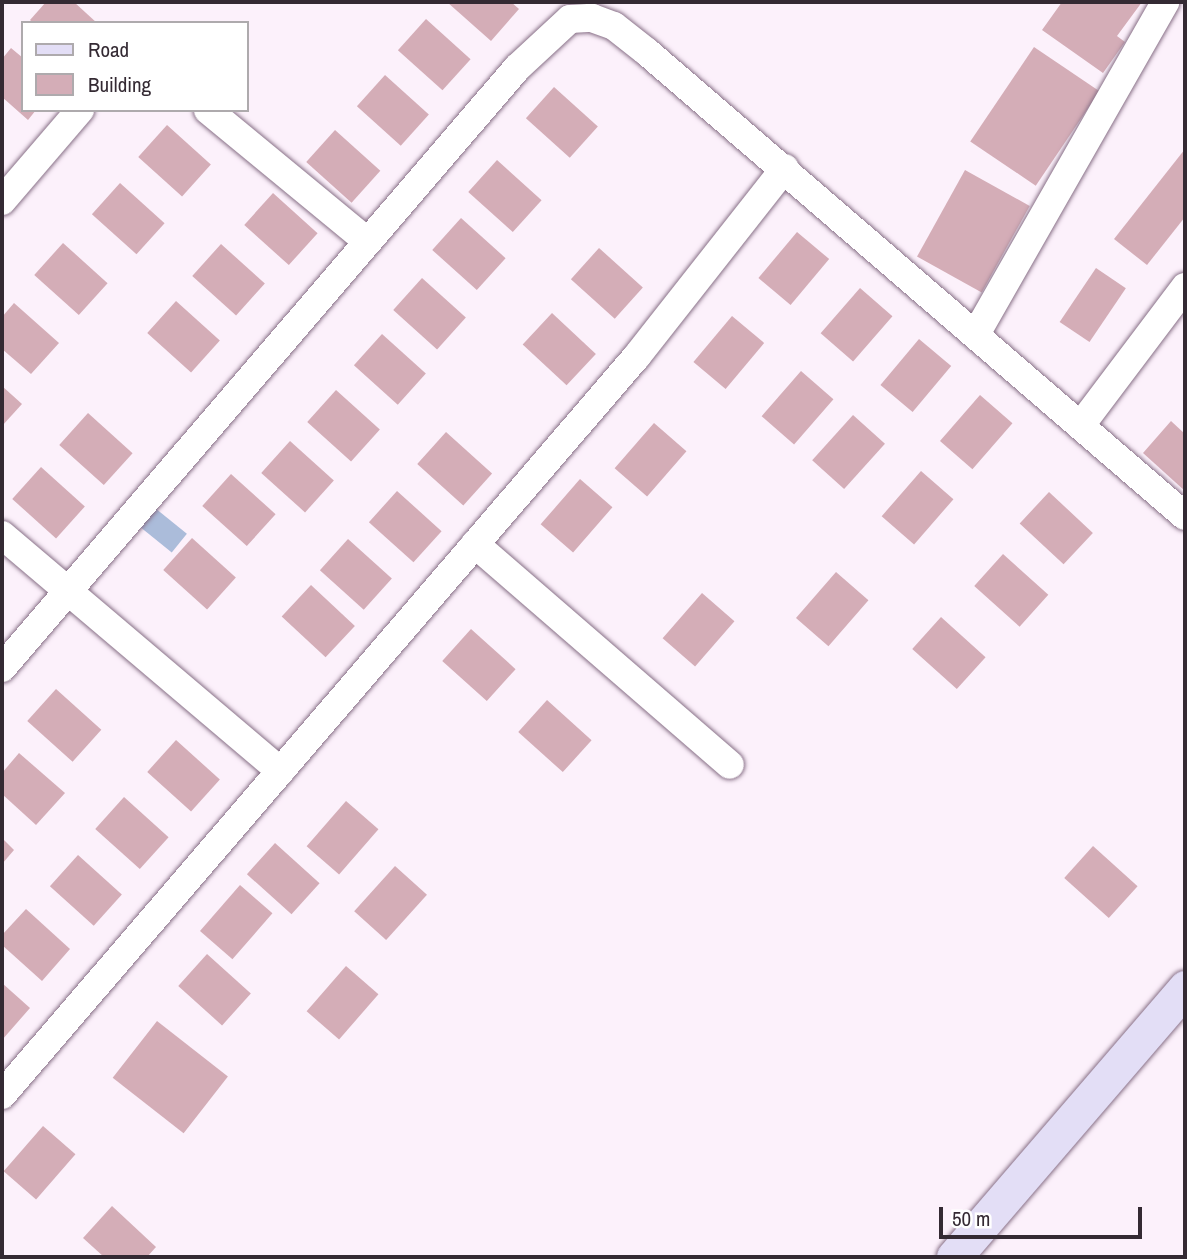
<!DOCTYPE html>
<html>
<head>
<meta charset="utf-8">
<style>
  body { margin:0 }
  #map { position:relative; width:1187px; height:1259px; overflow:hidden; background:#fcf1fb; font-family:"Archivo Narrow",sans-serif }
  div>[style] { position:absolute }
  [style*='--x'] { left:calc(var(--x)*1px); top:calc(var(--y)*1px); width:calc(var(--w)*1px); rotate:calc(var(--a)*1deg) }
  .water>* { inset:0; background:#abbcda; transform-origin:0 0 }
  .building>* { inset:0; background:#d4adb7; transform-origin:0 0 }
  .roads { filter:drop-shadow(0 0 2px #887087) drop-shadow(0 0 2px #887087) }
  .minor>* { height:28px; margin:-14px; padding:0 14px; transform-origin:14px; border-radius:14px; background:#fff }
  .major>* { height:35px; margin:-17.5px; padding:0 17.5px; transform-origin:17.5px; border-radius:17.5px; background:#e3def6 }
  span { translate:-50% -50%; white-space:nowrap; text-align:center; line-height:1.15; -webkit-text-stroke:7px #fff; paint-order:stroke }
  .frame { position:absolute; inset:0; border:4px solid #342a33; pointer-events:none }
  .legend { position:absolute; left:21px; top:21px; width:228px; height:91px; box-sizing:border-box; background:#fff; border:2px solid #aeaaad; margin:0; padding:9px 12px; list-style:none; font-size:21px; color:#342a33 }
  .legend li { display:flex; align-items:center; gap:14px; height:35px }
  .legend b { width:35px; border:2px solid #aeaaad }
  .scale { position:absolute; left:939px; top:1207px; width:203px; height:32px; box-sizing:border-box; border:4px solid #342a33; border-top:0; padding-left:9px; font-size:21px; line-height:24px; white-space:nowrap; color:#342a33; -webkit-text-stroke:5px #fff; paint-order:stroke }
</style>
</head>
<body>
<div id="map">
  <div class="water">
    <div style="left:155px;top:508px;width:41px;height:24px;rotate:39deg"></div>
  </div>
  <div class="building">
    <div style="clip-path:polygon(46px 2px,74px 2px,97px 23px,33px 23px,30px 20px)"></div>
    <div style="clip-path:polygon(447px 2px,511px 2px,519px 9px,491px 41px)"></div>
    <div style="clip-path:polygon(1062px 2px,1142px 2px,1117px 36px,1125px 42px,1103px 73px,1042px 30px)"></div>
    <div style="left:426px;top:19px;width:60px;height:42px;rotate:42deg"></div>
    <div style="left:1034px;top:47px;width:79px;height:114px;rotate:34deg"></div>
    <div style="clip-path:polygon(11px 48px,23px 58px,23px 110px,36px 110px,28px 120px,2px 97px,2px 59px)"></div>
    <div style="left:385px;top:75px;width:59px;height:42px;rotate:42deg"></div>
    <div style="left:554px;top:87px;width:59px;height:42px;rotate:42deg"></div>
    <div style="left:167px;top:125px;width:59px;height:43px;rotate:42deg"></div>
    <div style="left:335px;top:130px;width:61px;height:43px;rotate:42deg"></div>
    <div style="clip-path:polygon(1185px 149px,1185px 217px,1147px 265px,1114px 239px)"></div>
    <div style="left:497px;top:160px;width:60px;height:43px;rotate:42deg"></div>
    <div style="left:965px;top:170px;width:74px;height:99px;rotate:29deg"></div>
    <div style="left:120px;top:183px;width:60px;height:42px;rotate:42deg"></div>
    <div style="left:273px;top:193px;width:60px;height:43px;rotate:42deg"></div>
    <div style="left:461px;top:218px;width:60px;height:43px;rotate:42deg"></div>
    <div style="left:797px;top:232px;width:42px;height:60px;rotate:40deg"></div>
    <div style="left:63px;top:243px;width:60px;height:43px;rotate:42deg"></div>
    <div style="left:221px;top:244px;width:59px;height:43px;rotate:42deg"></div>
    <div style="left:599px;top:248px;width:59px;height:42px;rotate:42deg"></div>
    <div style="left:1096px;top:268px;width:36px;height:65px;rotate:34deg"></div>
    <div style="left:422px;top:278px;width:59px;height:43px;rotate:42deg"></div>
    <div style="left:860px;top:288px;width:43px;height:60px;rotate:41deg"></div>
    <div style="left:176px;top:301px;width:59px;height:43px;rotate:42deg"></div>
    <div style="clip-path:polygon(14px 303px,59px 343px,31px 374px,2px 349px,2px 317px)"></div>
    <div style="left:552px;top:313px;width:60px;height:43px;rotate:43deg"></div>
    <div style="left:732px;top:316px;width:42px;height:60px;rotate:40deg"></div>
    <div style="left:382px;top:334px;width:59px;height:42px;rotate:42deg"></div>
    <div style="left:919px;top:339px;width:42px;height:60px;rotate:40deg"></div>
    <div style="left:801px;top:371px;width:43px;height:60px;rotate:41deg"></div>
    <div style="clip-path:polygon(2px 386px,22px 404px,2px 426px)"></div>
    <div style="left:336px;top:390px;width:59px;height:43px;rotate:42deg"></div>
    <div style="left:980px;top:395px;width:43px;height:61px;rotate:41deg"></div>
    <div style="left:88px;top:413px;width:60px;height:43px;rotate:42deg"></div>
    <div style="left:853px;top:415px;width:43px;height:61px;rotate:42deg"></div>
    <div style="clip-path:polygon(1171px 421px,1185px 434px,1185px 491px,1143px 453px)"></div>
    <div style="left:654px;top:423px;width:43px;height:60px;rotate:41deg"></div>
    <div style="left:446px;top:432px;width:62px;height:43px;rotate:42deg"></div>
    <div style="left:290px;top:441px;width:59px;height:43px;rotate:42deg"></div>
    <div style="left:41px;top:467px;width:59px;height:43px;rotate:42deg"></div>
    <div style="left:921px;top:471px;width:43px;height:60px;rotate:41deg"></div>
    <div style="left:231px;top:474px;width:60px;height:43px;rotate:42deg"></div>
    <div style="left:580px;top:479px;width:43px;height:60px;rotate:41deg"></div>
    <div style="left:397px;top:491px;width:60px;height:42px;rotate:42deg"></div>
    <div style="left:1049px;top:492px;width:60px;height:43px;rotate:43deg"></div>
    <div style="left:192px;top:538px;width:59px;height:43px;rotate:42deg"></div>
    <div style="left:348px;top:539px;width:59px;height:42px;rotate:42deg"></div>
    <div style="left:1003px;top:554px;width:61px;height:43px;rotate:42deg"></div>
    <div style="left:836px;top:572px;width:43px;height:61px;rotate:41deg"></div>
    <div style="left:311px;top:585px;width:60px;height:43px;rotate:43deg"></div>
    <div style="left:702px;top:593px;width:43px;height:60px;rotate:41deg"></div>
    <div style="left:941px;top:617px;width:60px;height:43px;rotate:42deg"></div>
    <div style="left:471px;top:629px;width:60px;height:43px;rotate:42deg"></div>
    <div style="left:56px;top:689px;width:61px;height:43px;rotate:42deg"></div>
    <div style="left:547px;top:700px;width:60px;height:43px;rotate:42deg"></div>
    <div style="left:176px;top:740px;width:59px;height:43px;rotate:42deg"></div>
    <div style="clip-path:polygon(19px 753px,65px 793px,36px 825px,2px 794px,2px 773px)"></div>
    <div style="left:124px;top:797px;width:60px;height:43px;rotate:42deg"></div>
    <div style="left:346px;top:801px;width:43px;height:60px;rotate:41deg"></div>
    <div style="clip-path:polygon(2px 838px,14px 850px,2px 864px)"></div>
    <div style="left:275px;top:843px;width:60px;height:42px;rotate:42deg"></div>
    <div style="left:1093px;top:846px;width:60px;height:43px;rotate:42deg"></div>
    <div style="left:78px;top:855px;width:59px;height:42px;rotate:42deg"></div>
    <div style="left:395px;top:866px;width:43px;height:61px;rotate:42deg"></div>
    <div style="left:240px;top:885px;width:43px;height:61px;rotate:41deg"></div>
    <div style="clip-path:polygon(26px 909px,70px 949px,42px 981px,2px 945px,2px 935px)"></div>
    <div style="left:207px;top:954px;width:59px;height:43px;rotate:42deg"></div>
    <div style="left:346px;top:966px;width:43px;height:60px;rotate:41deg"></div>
    <div style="clip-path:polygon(2px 983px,30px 1008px,2px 1040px)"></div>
    <div style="left:157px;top:1021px;width:90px;height:72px;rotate:38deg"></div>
    <div style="left:43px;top:1126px;width:43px;height:60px;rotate:41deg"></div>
    <div style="clip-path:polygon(112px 1206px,156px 1247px,147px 1257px,104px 1257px,83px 1238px)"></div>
  </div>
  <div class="roads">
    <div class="minor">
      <div style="--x:208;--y:110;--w:206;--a:39.5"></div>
      <div style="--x:2;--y:201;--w:120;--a:-49.4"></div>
      <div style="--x:976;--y:334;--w:382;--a:-60.3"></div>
      <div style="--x:1081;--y:425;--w:173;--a:-53"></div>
      <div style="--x:2;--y:535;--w:365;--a:40.3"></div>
      <div style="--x:475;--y:544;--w:337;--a:40.9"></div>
      <div style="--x:2;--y:668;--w:791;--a:-49.36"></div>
      <div style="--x:517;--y:68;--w:72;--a:-42.8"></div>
      <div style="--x:570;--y:19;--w:22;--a:-3"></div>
      <div style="--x:592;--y:18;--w:23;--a:20"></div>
      <div style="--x:614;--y:26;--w:42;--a:38.2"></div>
      <div style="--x:647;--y:52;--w:710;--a:40.78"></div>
      <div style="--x:2;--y:1095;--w:974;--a:-49.33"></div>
      <div style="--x:637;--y:356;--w:239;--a:-51.8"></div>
    </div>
    <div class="major">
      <div style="--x:954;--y:1257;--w:355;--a:-49.3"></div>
    </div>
  </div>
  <div class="frame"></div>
  <ul class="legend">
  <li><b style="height:9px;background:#e3def6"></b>Road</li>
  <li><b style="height:19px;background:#d4adb7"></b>Building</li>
  </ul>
  <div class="scale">50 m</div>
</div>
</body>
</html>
